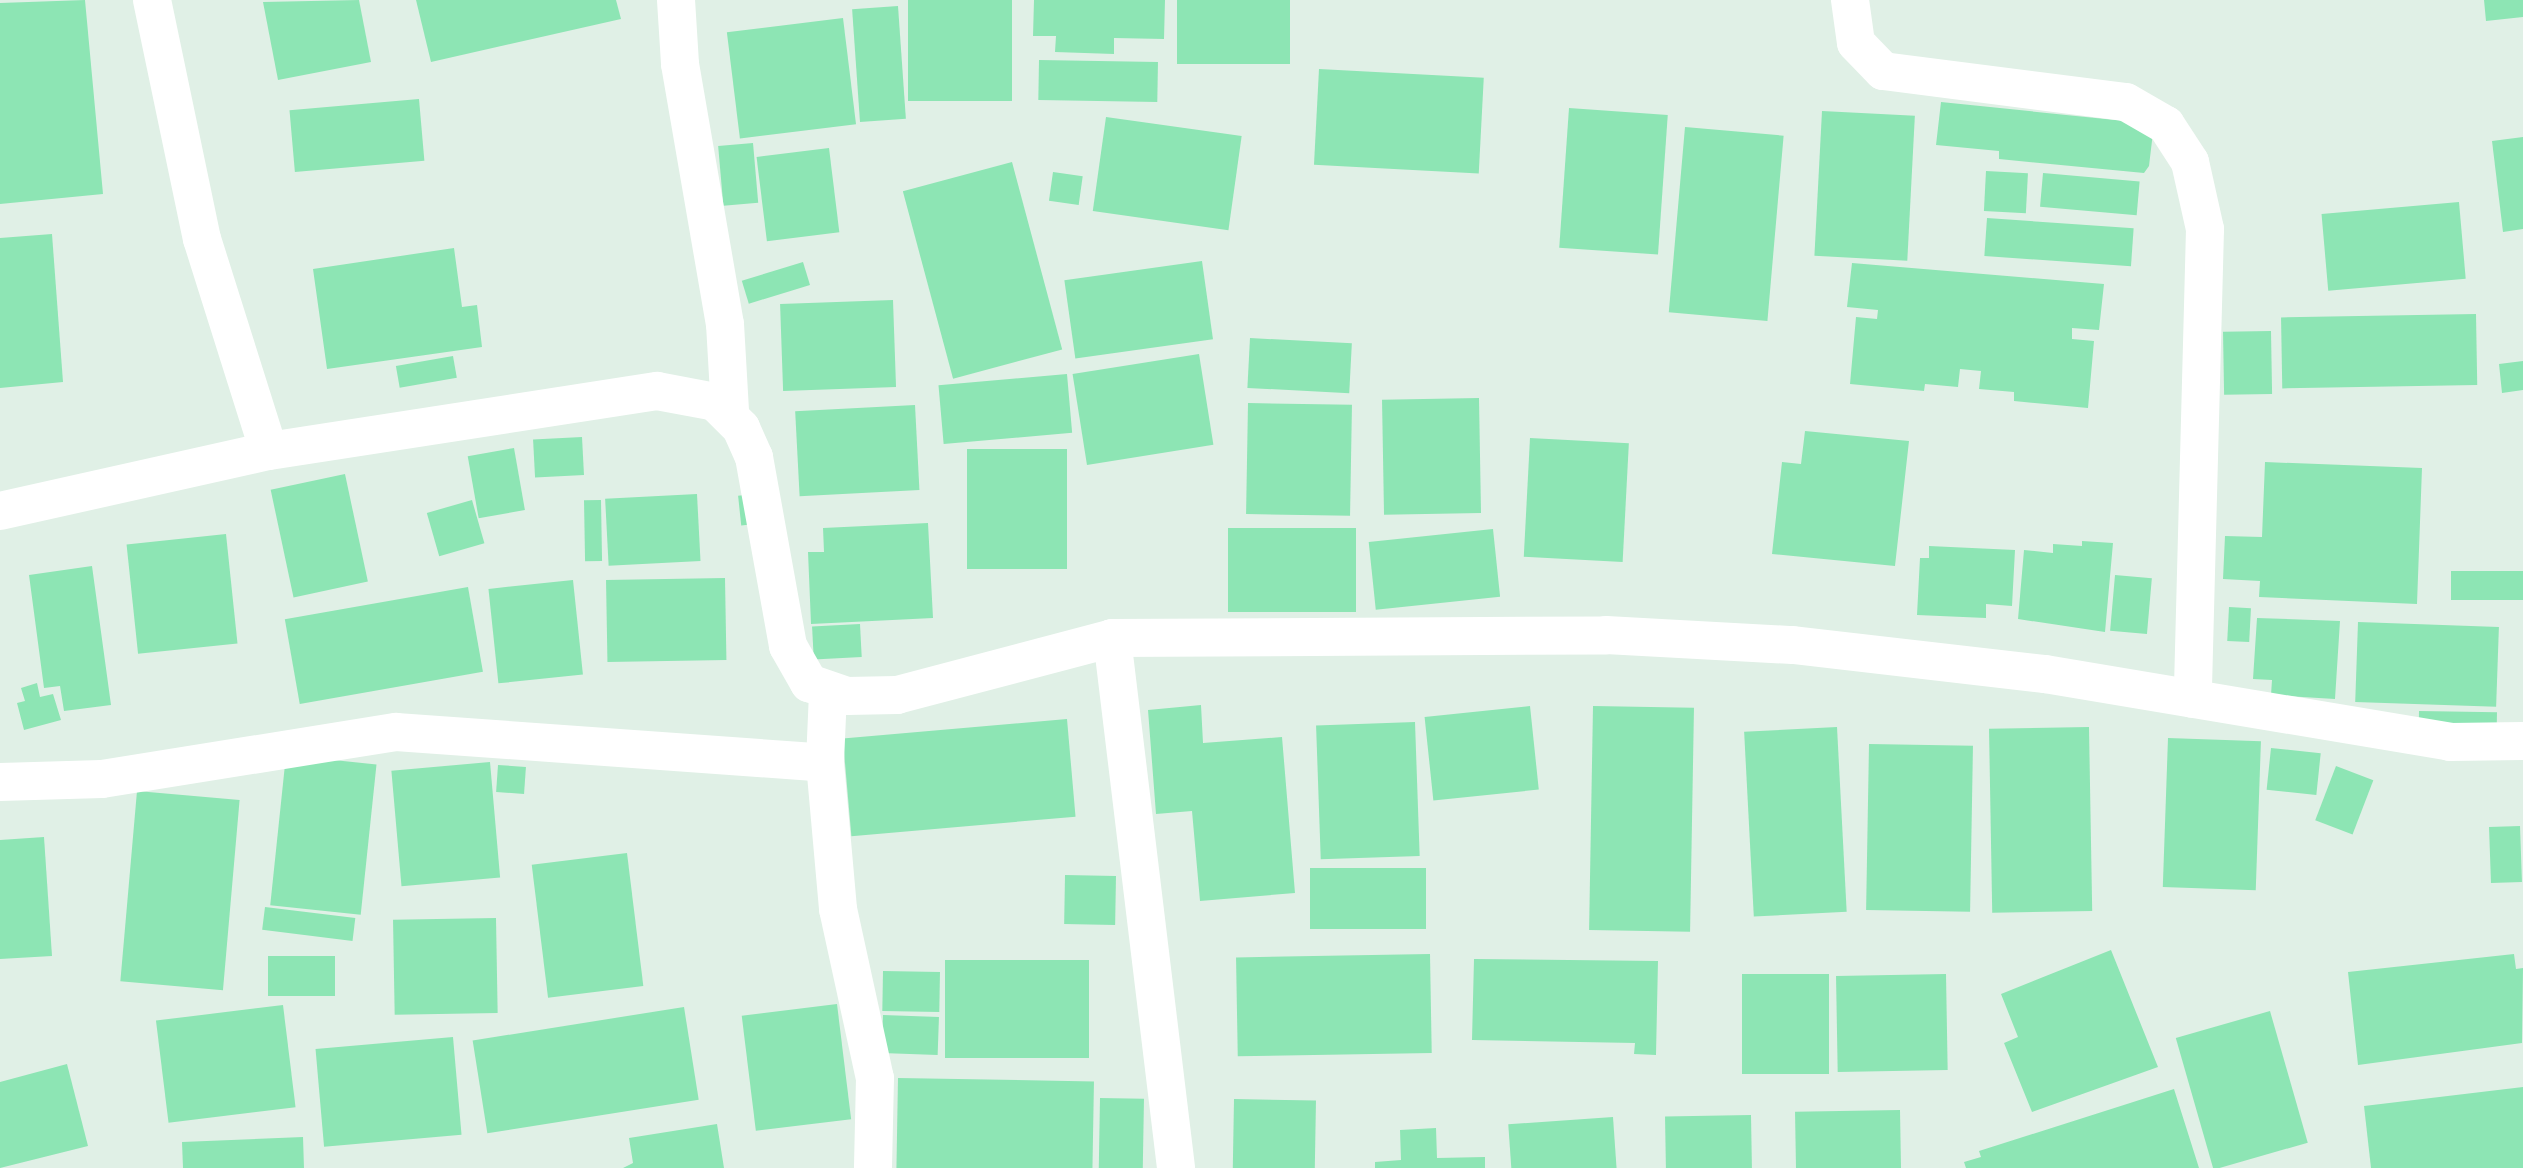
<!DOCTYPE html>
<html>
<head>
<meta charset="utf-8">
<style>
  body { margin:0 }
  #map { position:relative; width:2523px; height:1168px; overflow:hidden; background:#e0f0e6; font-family:Poppins,sans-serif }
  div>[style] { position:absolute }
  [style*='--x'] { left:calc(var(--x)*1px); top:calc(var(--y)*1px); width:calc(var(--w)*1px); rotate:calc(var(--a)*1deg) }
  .building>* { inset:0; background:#8de5b4; transform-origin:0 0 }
  .street>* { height:38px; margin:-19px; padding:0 19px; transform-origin:19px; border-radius:19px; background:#fff }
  span { translate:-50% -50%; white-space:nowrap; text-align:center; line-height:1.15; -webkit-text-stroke:5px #e0f0e6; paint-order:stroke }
</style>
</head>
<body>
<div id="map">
  <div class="building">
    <div style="clip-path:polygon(85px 0,103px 194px,0 204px,0 3px)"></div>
    <div style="clip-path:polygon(359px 0,371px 62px,278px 80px,263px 2px)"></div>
    <div style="clip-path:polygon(416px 0,616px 0,621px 19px,431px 62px)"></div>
    <div style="left:908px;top:0;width:104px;height:101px"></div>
    <div style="clip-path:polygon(1034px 0,1165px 0,1164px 39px,1114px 38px,1114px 54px,1055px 52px,1056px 36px,1033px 36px)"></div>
    <div style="left:1177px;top:0;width:113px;height:64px"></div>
    <div style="clip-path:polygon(2484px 0,2523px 0,2523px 17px,2486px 21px)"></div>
    <div style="left:898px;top:6px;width:113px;height:46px;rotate:86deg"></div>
    <div style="left:843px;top:18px;width:107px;height:117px;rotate:83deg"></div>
    <div style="left:1039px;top:60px;width:119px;height:40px;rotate:1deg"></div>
    <div style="left:1319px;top:69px;width:165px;height:96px;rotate:3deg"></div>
    <div style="left:419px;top:99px;width:62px;height:130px;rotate:85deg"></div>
    <div style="clip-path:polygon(1941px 102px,2154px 124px,2149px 166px,2144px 173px,1999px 159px,1999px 151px,1936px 145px)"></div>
    <div style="left:1569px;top:108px;width:99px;height:140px;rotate:4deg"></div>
    <div style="left:1822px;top:111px;width:93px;height:145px;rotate:3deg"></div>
    <div style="left:1106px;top:117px;width:137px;height:95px;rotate:8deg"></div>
    <div style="left:1685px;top:127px;width:99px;height:186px;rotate:5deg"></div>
    <div style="clip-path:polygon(2523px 137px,2523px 229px,2503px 232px,2492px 141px)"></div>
    <div style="left:753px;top:143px;width:60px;height:35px;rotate:85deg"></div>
    <div style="left:829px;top:148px;width:85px;height:73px;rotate:83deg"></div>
    <div style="left:1012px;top:162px;width:194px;height:113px;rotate:75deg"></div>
    <div style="left:1986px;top:171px;width:42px;height:40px;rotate:3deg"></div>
    <div style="left:1053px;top:172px;width:30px;height:29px;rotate:8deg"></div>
    <div style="left:2043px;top:173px;width:97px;height:34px;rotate:5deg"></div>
    <div style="left:2459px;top:202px;width:77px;height:138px;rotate:85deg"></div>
    <div style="left:1987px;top:218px;width:147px;height:38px;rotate:4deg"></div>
    <div style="clip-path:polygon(52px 234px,63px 382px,0 388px,0 238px)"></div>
    <div style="clip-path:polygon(454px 248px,462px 307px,477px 305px,482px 347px,327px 369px,313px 269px)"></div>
    <div style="left:1202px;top:261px;width:79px;height:139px;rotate:82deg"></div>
    <div style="left:803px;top:262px;width:24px;height:64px;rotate:73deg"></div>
    <div style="clip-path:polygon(1852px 263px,2104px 284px,2099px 330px,2072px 328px,2072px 339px,2094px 341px,2088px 408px,2014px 401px,2014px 392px,1979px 389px,1981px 371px,1960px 369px,1958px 387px,1925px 384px,1924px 391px,1850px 384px,1856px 317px,1877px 319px,1878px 310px,1847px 307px)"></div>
    <div style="left:893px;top:300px;width:87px;height:113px;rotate:88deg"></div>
    <div style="left:2476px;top:314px;width:71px;height:195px;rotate:89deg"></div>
    <div style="left:2271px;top:331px;width:63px;height:48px;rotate:89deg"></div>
    <div style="left:1250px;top:338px;width:102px;height:50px;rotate:3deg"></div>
    <div style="left:1199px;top:354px;width:92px;height:128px;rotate:81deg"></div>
    <div style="left:453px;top:356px;width:22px;height:58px;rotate:80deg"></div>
    <div style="clip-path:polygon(2523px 361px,2523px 390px,2502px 393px,2499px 364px)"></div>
    <div style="left:1067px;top:374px;width:59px;height:129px;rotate:85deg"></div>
    <div style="left:1479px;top:398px;width:115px;height:97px;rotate:89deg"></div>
    <div style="left:1248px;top:403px;width:104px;height:111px;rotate:1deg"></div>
    <div style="left:915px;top:405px;width:85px;height:120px;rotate:87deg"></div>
    <div style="clip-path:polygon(1805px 431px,1909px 441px,1895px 566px,1772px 554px,1782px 462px,1801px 464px)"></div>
    <div style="left:582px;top:437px;width:38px;height:49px;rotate:87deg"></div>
    <div style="left:1530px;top:438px;width:99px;height:119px;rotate:3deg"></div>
    <div style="left:514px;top:448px;width:63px;height:47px;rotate:80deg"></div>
    <div style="left:967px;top:449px;width:100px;height:120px"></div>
    <div style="clip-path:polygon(2265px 462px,2422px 468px,2417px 604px,2259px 597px,2260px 581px,2223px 579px,2225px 536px,2262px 537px)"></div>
    <div style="left:345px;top:474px;width:110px;height:76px;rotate:78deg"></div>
    <div style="left:697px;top:494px;width:67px;height:92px;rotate:87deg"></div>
    <div style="left:754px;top:494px;width:30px;height:16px;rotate:84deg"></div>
    <div style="left:472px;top:500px;width:45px;height:47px;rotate:74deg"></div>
    <div style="left:601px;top:500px;width:61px;height:17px;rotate:89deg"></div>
    <div style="clip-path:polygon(928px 523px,933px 618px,811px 624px,808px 552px,824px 552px,823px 528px)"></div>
    <div style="left:1228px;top:528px;width:128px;height:84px"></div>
    <div style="left:1493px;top:529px;width:68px;height:125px;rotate:84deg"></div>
    <div style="left:226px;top:534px;width:110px;height:100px;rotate:84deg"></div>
    <div style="clip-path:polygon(2082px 541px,2113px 543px,2105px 632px,2018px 619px,2024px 550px,2053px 553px,2053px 544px,2082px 546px)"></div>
    <div style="clip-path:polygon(1929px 546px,2015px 550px,2012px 606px,1986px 604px,1986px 618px,1917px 615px,1920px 558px,1929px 558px)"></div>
    <div style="clip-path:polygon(92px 566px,111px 705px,64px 711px,60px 686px,44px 688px,29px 575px)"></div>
    <div style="left:2451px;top:571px;width:72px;height:29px"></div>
    <div style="left:2115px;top:575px;width:37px;height:56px;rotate:5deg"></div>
    <div style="left:725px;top:578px;width:82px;height:119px;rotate:89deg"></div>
    <div style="left:573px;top:580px;width:95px;height:85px;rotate:84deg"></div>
    <div style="left:468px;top:587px;width:86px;height:186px;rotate:80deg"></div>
    <div style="left:2229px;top:607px;width:22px;height:34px;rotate:3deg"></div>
    <div style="clip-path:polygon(2257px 618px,2340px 621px,2335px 699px,2271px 695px,2272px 680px,2253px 679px)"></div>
    <div style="left:2358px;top:622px;width:141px;height:80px;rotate:2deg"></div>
    <div style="left:860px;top:624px;width:33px;height:48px;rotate:87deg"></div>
    <div style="clip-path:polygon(37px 683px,40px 697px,53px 694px,61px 720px,24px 730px,17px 703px,25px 701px,21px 688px)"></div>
    <div style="clip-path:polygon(1201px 705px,1203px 743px,1282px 737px,1295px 893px,1200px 901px,1192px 811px,1156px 814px,1148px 710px)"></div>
    <div style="left:1530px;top:706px;width:84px;height:106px;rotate:84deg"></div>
    <div style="left:1593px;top:706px;width:101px;height:224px;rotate:1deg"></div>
    <div style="left:2419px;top:711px;width:78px;height:21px;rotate:1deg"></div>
    <div style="left:1067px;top:719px;width:98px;height:225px;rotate:85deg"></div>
    <div style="left:1415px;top:722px;width:134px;height:99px;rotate:88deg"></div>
    <div style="left:1837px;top:727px;width:185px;height:93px;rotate:87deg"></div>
    <div style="left:2089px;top:727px;width:184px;height:100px;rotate:89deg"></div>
    <div style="left:2168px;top:738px;width:93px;height:149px;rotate:2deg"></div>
    <div style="left:1869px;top:744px;width:104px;height:166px;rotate:1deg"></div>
    <div style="left:2271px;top:748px;width:50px;height:42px;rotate:6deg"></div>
    <div style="left:286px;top:755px;width:91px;height:151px;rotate:6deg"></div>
    <div style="left:490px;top:762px;width:116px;height:99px;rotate:85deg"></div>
    <div style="left:498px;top:765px;width:28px;height:27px;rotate:4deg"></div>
    <div style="left:2336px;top:766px;width:40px;height:58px;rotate:21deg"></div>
    <div style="left:137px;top:791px;width:103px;height:191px;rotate:5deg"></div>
    <div style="left:2520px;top:826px;width:56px;height:31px;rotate:88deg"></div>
    <div style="clip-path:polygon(44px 837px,52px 956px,0 959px,0 840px)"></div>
    <div style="left:627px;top:853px;width:134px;height:96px;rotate:83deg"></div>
    <div style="left:1426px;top:868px;width:61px;height:116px;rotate:90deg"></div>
    <div style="left:1065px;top:875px;width:51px;height:49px;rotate:1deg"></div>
    <div style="left:265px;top:907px;width:91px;height:23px;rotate:7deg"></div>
    <div style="left:496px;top:918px;width:95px;height:103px;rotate:89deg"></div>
    <div style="clip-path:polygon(2111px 950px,2158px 1067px,2032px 1112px,2004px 1043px,2018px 1037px,2001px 994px)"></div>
    <div style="left:1430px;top:954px;width:99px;height:194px;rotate:89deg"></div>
    <div style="clip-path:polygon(2514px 954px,2516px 969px,2523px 968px,2522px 1043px,2358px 1065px,2348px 972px)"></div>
    <div style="left:268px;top:956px;width:67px;height:40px"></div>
    <div style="clip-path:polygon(1474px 959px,1658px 961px,1656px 1055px,1634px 1054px,1635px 1043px,1472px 1040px)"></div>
    <div style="left:945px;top:960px;width:144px;height:98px"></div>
    <div style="left:883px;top:971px;width:57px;height:40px;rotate:1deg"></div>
    <div style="left:1742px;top:974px;width:87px;height:100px"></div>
    <div style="left:1946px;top:974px;width:96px;height:110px;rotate:89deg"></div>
    <div style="left:837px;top:1004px;width:116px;height:96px;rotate:83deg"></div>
    <div style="left:283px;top:1005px;width:103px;height:128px;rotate:83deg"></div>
    <div style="left:684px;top:1007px;width:94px;height:214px;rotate:81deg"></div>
    <div style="left:2270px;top:1011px;width:137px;height:98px;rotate:74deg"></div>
    <div style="left:883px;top:1015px;width:56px;height:38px;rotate:2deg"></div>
    <div style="left:453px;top:1037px;width:98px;height:138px;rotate:85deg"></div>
    <div style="clip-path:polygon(67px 1064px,88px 1146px,0 1168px,0 1082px)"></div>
    <div style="left:898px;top:1078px;width:196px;height:90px;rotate:1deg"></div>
    <div style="clip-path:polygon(2523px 1087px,2523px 1168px,2371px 1168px,2364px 1106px)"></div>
    <div style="clip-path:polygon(2174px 1089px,2199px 1168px,1966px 1168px,1964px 1162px,1981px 1157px,1979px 1151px)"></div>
    <div style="left:1100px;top:1098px;width:44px;height:70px;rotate:1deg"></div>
    <div style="left:1234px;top:1099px;width:82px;height:69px;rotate:1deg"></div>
    <div style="left:1900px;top:1110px;width:58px;height:105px;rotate:89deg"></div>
    <div style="left:1751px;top:1115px;width:53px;height:86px;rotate:89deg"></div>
    <div style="left:1613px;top:1117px;width:51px;height:105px;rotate:86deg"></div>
    <div style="clip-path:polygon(717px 1124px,724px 1168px,623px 1168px,633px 1163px,629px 1138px)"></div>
    <div style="clip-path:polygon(1436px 1128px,1437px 1158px,1485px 1157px,1485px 1168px,1375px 1168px,1375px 1162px,1401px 1160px,1400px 1130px)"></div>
    <div style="clip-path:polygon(303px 1137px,304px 1168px,183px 1168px,182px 1142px)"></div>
  </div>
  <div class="street">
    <div style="--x:152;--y:0;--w:244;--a:78.2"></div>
    <div style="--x:202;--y:239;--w:222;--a:72.5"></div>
    <div style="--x:676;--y:0;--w:64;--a:86.4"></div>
    <div style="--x:680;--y:64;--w:264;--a:80.2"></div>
    <div style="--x:725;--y:324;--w:88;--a:86.7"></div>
    <div style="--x:1850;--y:0;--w:43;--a:82.1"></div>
    <div style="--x:1856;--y:43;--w:39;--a:46"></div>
    <div style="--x:1883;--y:71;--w:245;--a:7.3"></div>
    <div style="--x:2126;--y:102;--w:46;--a:29.9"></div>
    <div style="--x:2166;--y:125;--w:44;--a:57"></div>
    <div style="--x:2190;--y:162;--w:69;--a:77.4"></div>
    <div style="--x:2205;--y:229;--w:470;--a:91.5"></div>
    <div style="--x:0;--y:511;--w:276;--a:-12.6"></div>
    <div style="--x:269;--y:451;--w:393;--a:-8.8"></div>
    <div style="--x:657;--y:391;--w:59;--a:10.7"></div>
    <div style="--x:715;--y:402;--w:37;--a:45"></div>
    <div style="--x:741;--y:428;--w:32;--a:66"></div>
    <div style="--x:754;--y:457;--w:192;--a:79.8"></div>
    <div style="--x:788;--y:646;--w:43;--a:60.4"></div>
    <div style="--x:809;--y:683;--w:40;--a:18.9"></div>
    <div style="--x:847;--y:696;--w:50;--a:-1.1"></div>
    <div style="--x:897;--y:695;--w:222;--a:-14.8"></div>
    <div style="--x:1112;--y:638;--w:494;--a:-0.3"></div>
    <div style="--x:1606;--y:635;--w:187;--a:3.1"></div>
    <div style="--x:1793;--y:645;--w:254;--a:6.6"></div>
    <div style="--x:2045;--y:674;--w:411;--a:9.5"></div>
    <div style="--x:2450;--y:742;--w:73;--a:-0.8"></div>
    <div style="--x:1112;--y:638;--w:534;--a:83.11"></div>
    <div style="--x:828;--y:693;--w:70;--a:92.5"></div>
    <div style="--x:825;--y:763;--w:147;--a:84.9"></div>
    <div style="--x:838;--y:909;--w:173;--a:77.7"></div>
    <div style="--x:875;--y:1078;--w:90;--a:91.3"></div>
    <div style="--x:0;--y:782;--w:102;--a:-1.7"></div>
    <div style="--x:102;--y:779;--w:298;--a:-9.1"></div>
    <div style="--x:396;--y:732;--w:430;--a:4.1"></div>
  </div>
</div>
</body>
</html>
